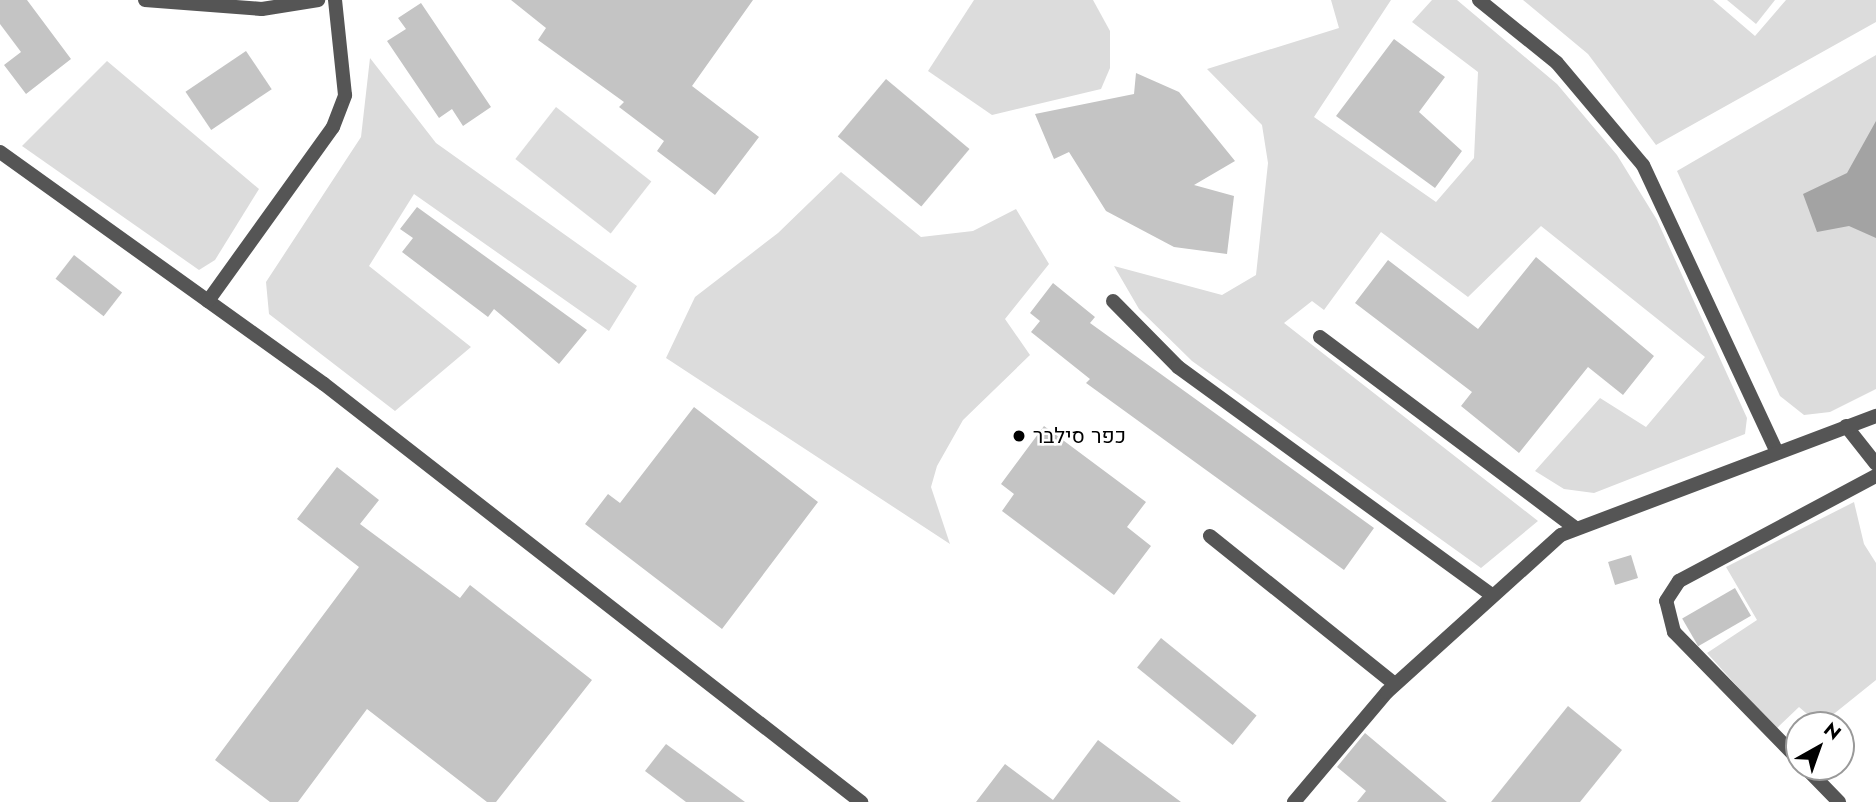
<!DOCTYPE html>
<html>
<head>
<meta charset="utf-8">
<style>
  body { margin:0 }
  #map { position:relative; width:1876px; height:802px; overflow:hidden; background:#fff; font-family:Jost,Heebo,sans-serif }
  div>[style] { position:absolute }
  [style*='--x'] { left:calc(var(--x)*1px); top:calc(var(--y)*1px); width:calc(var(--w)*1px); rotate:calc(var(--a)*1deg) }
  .green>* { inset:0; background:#dcdcdc; transform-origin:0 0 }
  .water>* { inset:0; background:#a3a3a3 }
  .building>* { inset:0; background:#c4c4c4; transform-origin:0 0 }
  .service>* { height:14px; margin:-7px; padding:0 7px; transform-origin:7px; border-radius:7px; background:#555 }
  .minor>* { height:14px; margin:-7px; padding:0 7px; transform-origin:7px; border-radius:7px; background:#555 }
  .dots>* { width:19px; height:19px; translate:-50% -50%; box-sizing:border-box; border:4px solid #fff; border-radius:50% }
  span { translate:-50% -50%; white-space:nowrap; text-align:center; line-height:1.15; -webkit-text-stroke:5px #fff; paint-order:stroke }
  .poi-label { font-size:21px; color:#000 }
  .left { translate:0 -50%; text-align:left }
  .north { position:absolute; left:1785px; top:711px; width:70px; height:70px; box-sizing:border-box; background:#fff; border:2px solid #999; border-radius:50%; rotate:40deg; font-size:19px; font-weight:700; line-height:28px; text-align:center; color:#000 }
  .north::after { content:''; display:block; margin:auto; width:24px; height:32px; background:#000; clip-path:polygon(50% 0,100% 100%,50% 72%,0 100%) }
</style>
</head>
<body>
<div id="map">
  <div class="green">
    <div style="clip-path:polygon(974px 0,1093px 0,1110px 31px,1110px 68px,1101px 89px,992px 115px,928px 71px)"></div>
    <div style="clip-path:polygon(1331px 0,1391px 0,1314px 117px,1436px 202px,1474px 158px,1478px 72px,1412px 22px,1432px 0,1457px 0,1557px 84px,1617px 155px,1657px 220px,1747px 418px,1745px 434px,1594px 493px,1564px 489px,1535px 471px,1600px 398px,1646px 427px,1705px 357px,1541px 226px,1468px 297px,1381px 232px,1324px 310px,1312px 301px,1284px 323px,1538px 521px,1481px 568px,1192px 361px,1139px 309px,1114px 266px,1222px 295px,1256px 275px,1268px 163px,1262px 125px,1207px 69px,1339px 28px)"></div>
    <div style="clip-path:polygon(1523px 0,1713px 0,1755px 36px,1786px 0,1876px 0,1876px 22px,1656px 145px,1588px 54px)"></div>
    <div style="clip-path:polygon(1727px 0,1775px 0,1756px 24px)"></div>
    <div style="clip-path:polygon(1876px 55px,1876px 389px,1830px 412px,1804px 415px,1780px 396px,1677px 171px)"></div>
    <div style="clip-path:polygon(370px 58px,436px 143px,637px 286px,609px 331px,414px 194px,369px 266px,471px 347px,395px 411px,269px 314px,266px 282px,361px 137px)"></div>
    <div style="clip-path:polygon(107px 61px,259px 189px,215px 260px,199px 270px,22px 146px)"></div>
    <div style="left:556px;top:107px;width:121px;height:66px;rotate:38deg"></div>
    <div style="clip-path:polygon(841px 172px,921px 237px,973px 231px,1016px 209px,1049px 264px,1005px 319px,1030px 355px,963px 420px,937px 466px,931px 487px,950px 544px,666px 358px,695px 297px,778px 233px)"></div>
    <div style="clip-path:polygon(1854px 502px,1864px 544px,1876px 563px,1876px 680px,1820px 725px,1799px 707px,1776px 729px,1707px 653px,1757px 620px,1726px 567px)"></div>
  </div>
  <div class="water">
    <div style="clip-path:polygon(1876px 121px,1876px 238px,1849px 226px,1817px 232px,1803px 194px,1847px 173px)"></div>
  </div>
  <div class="building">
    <div style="clip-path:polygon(0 0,27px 0,71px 59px,26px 94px,4px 65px,21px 52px,0 24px)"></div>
    <div style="clip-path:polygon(511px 0,753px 0,692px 86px,759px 137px,715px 195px,657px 151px,664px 141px,619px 107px,624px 102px,538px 40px,546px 28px)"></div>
    <div style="clip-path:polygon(421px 3px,491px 107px,463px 126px,452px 109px,439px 118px,387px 41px,406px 29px,398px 18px)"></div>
    <div style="clip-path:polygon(1394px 39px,1445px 77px,1419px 112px,1462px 151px,1435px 188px,1336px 116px)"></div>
    <div style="left:246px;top:51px;width:46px;height:73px;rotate:56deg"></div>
    <div style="clip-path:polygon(1136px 73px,1179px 92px,1235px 161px,1194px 185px,1234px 196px,1227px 254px,1174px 247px,1106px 211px,1069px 152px,1054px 159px,1035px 114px,1134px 94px)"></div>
    <div style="left:886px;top:79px;width:109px;height:75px;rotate:40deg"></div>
    <div style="clip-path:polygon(417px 207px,587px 330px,559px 364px,494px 309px,488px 317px,402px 252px,413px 238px,400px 229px)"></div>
    <div style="left:74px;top:255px;width:61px;height:30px;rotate:38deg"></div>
    <div style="clip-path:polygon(1536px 257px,1654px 356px,1623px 395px,1588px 367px,1519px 453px,1461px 406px,1472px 392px,1355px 303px,1388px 260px,1478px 329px)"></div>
    <div style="clip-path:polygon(1053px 283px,1095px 317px,1090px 323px,1374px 528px,1344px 570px,1086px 383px,1090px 379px,1031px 332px,1040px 321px,1030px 313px)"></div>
    <div style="clip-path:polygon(694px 407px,818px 502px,722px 629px,585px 524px,608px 494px,620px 503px)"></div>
    <div style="clip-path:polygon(1044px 426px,1146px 502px,1127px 527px,1151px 546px,1114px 595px,1002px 511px,1014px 494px,1001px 484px)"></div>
    <div style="clip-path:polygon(337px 467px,379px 500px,360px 524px,460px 598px,470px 585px,592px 680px,496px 802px,487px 802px,367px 709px,298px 802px,270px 802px,215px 760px,359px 567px,297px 519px)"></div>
    <div style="left:1631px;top:555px;width:24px;height:24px;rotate:73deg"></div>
    <div style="left:1735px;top:588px;width:32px;height:61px;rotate:60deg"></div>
    <div style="left:1161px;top:638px;width:123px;height:38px;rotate:39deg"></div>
    <div style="clip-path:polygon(1568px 706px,1622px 750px,1580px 802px,1491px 802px)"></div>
    <div style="clip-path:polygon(1365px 733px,1447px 802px,1357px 802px,1366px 791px,1337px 767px)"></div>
    <div style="clip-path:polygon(1098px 740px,1181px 802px,976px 802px,1005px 764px,1053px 800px)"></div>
    <div style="clip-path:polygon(666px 744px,745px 802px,686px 802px,645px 771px)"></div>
  </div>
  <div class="service">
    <div style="--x:1113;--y:301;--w:93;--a:45.4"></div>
    <div style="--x:1178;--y:367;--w:388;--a:36"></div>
    <div style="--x:1320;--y:337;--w:319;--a:36.8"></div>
    <div style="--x:1846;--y:426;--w:48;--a:51.7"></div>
    <div style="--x:1210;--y:536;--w:237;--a:38.7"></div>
    <div style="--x:1799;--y:760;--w:179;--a:-134.3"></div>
    <div style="--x:1674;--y:632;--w:32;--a:-104"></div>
    <div style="--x:1666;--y:601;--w:24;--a:-57"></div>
    <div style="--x:1679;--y:581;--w:223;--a:-28.1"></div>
    <div style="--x:1805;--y:767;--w:49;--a:45.8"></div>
  </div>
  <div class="minor">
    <div style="--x:145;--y:0;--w:117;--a:4.4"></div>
    <div style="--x:262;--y:9;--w:57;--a:-9.1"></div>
    <div style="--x:1479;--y:0;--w:100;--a:38.9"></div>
    <div style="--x:1557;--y:63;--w:133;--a:49.9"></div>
    <div style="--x:1643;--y:165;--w:317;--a:65"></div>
    <div style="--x:0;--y:152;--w:398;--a:35.6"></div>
    <div style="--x:324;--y:384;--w:681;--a:37.9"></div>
    <div style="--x:208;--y:301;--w:214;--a:-54.3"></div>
    <div style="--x:333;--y:127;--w:34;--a:-69"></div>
    <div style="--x:345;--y:95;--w:96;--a:-96"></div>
    <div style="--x:1294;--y:802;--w:144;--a:-49.8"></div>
    <div style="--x:1387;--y:692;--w:234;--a:-42.1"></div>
    <div style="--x:1561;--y:535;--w:337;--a:-20.7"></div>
  </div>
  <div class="dots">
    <div style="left:1019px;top:436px;background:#000"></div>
  </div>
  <div class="poi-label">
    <span class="left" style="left:1033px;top:436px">כפר סילבר</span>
  </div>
  <div class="north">N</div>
</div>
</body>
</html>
